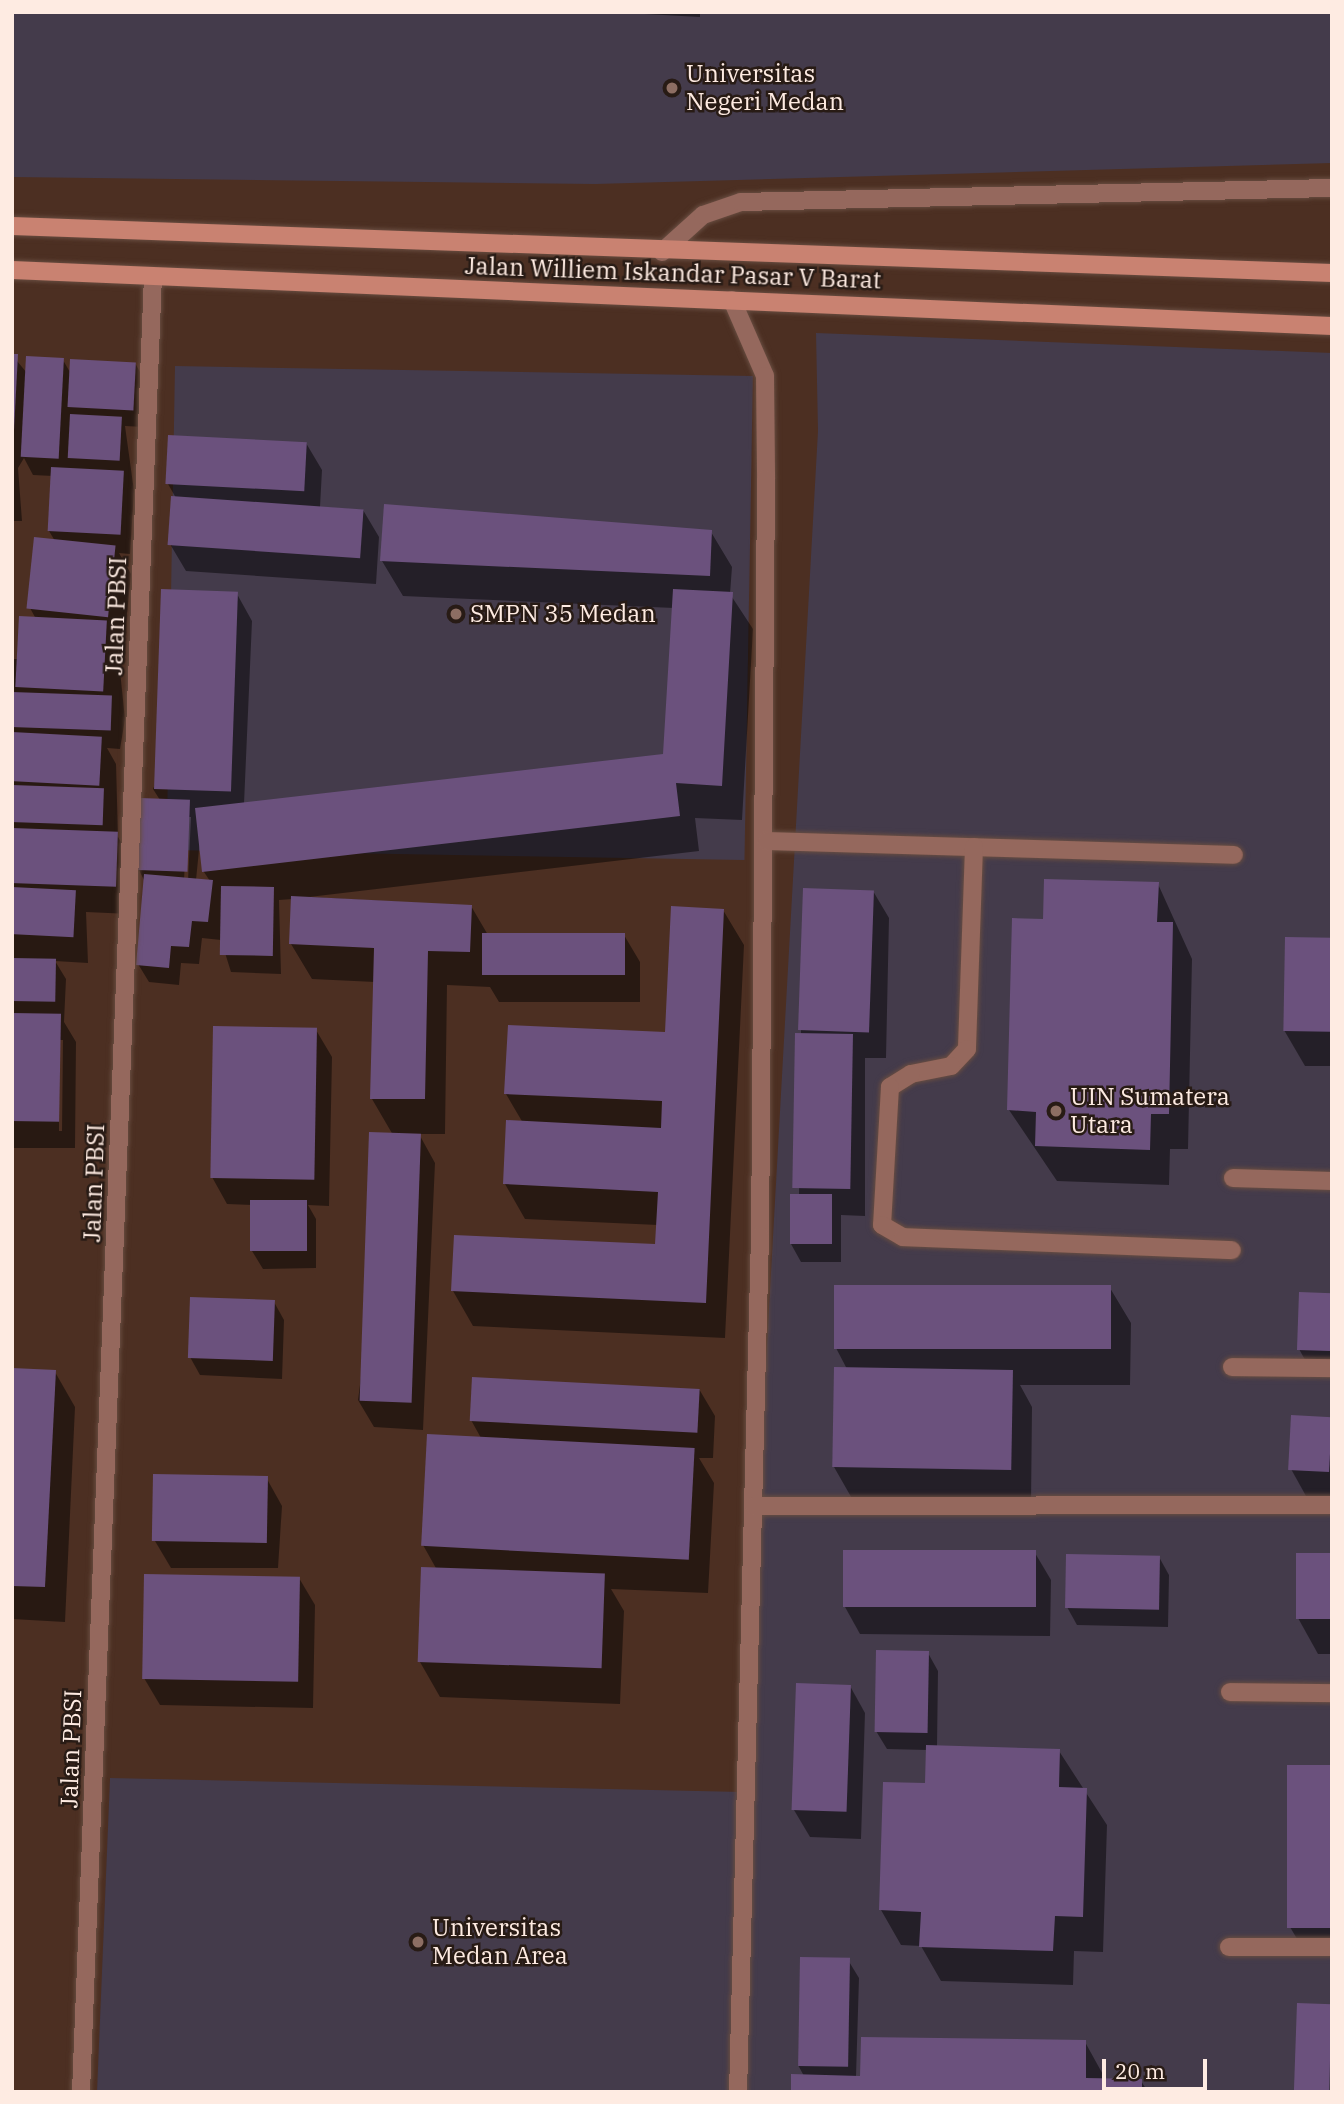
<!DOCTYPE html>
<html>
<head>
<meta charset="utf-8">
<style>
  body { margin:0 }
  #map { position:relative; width:1344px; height:2104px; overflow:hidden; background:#4c2f22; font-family:"IBM Plex Serif",serif }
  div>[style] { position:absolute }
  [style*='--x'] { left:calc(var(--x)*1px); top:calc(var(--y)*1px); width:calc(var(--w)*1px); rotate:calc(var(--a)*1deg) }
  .education>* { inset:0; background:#443b4b; transform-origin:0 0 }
  .shadow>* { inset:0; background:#0007 }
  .building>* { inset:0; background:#6b517d; transform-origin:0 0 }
  .roads { filter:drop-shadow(0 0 2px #684d41) drop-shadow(0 0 2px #684d41) }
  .street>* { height:18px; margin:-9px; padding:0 9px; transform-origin:9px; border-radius:9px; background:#95685d }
  .secondary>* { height:18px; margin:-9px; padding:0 9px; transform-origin:9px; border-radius:9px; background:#c98271 }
  .dots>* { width:19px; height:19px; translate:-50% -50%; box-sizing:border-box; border:4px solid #281b15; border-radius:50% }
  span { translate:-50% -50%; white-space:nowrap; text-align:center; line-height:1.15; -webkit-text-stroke:5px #281b15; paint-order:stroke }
  .poi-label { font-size:24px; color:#feebe2 }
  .left { translate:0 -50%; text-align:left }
  .street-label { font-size:24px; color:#feebe2 }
  .frame { position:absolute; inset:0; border:14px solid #feebe2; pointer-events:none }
  .scale { position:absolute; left:1102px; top:2059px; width:105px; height:32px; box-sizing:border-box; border:4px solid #feebe2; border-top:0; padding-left:9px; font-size:21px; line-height:24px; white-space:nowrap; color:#feebe2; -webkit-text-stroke:5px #281b15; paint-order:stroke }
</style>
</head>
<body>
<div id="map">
  <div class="education">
    <div style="clip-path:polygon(12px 12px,1332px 12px,1332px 163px,595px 184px,12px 177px)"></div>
    <div style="clip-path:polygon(816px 333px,1332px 353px,1332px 2092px,97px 2092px,110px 1778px,742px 1792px,818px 431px)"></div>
    <div style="left:175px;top:366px;width:578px;height:484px;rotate:1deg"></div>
  </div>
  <div class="shadow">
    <div style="clip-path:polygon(608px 12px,700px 12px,700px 17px)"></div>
    <div style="clip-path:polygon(evenodd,12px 355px,27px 373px,63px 360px,71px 374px,135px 363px,145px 381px,144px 427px,125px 426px,134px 491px,130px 554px,119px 553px,131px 574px,124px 643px,117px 642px,125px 719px,120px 749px,107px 748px,116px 764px,118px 837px,132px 861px,130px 914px,86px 912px,88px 963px,55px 961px,66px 979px,64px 1022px,76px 1042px,75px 1148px,12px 1148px,12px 659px,19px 659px,36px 619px,30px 608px,55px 541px,49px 531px,53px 476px,33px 475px,24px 458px,18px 468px,22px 521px,12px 521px,12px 355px,59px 1040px,63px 1040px,62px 1131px,59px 1131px,59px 1040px)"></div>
    <div style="clip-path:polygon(306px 443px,322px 470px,320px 507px,363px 510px,379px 537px,376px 584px,186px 571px,170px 544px,176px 498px,168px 484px)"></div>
    <div style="clip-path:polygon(evenodd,711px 532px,732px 567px,730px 594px,753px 629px,742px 820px,695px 818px,699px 851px,309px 897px,471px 906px,488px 935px,624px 935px,640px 962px,640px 1002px,499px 1002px,490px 987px,447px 985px,445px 1134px,419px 1134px,435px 1163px,423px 1430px,374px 1427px,358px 1400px,393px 1135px,372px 1099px,375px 982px,312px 979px,291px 944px,293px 899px,279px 900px,281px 974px,231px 972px,221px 940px,202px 938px,199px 964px,181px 963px,179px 985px,149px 982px,138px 964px,145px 882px,139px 870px,160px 800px,153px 789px,237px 594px,252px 621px,244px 804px,665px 755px,674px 608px,403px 596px,382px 561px,711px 532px,187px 817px,191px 817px,188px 881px,184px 881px,187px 817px,711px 532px,200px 840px,204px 872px,210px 881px,196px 880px,200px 840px)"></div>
    <div style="clip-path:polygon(1158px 884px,1192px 959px,1188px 1149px,1170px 1149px,1169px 1185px,1057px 1181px,1009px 1110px,1044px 921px)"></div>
    <div style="clip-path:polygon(873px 891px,889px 918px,886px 1058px,865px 1058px,865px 1216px,841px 1215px,841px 1262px,801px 1262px,791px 1244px,799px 1196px,801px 1030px)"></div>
    <div style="clip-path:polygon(723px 910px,744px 945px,725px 1338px,473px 1326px,453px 1291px,657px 1246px,658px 1225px,525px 1219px,505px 1184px,523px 1123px,506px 1094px,667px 1034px)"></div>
    <div style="clip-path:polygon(1332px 940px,1332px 1066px,1305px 1066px,1284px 1030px)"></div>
    <div style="clip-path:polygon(316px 1030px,332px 1057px,329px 1206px,308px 1205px,316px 1219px,316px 1268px,263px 1269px,252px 1251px,252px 1205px,227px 1204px,212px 1177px)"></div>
    <div style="clip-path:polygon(1110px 1288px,1131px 1323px,1130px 1385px,1020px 1385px,1032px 1407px,1031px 1505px,854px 1502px,834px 1467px,847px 1369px,836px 1348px)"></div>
    <div style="clip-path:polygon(1332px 1295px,1332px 1377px,1314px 1376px,1299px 1349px)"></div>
    <div style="clip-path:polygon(274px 1302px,284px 1320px,282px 1379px,200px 1375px,190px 1357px)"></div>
    <div style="clip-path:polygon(12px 1370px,55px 1372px,75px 1407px,65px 1622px,12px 1619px)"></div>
    <div style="clip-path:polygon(699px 1389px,715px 1416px,713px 1458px,699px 1458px,714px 1483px,708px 1593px,611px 1589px,624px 1611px,620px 1704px,440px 1697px,420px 1662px,437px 1570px,423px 1545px,481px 1438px,471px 1420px)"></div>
    <div style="clip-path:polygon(1332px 1419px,1332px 1497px,1306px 1496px,1291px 1469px)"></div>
    <div style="clip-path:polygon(267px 1479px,282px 1506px,278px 1568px,171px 1568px,155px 1541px)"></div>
    <div style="clip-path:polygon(1035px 1553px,1051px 1580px,1050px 1636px,860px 1634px,845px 1607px)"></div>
    <div style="clip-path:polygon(1332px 1555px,1332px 1654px,1318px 1654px,1298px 1618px)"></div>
    <div style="clip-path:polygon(1159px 1557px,1169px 1575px,1168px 1627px,1077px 1625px,1067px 1607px)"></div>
    <div style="clip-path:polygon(299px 1578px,315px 1605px,313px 1708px,160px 1705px,144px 1678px)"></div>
    <div style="clip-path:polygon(928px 1653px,938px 1671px,937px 1747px,1059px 1751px,1107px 1825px,1103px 1952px,1074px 1951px,1073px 1985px,941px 1981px,921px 1946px,901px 1945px,881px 1910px,926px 1785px,927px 1750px,887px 1749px,876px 1731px)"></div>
    <div style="clip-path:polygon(850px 1686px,865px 1713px,861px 1839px,810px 1837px,794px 1810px)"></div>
    <div style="clip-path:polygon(1332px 1766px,1332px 1954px,1306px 1954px,1290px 1927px)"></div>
    <div style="clip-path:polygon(848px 1960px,859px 1978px,856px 2077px,1085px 2042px,1106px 2080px,1141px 2081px,1148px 2092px,793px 2092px,804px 2076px,798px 2065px)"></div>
  </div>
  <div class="building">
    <div style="clip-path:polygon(12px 354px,18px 354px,14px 430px,12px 430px)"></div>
    <div style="left:26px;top:356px;width:38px;height:101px;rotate:3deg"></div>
    <div style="left:70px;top:359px;width:66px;height:48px;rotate:3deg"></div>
    <div style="left:70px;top:414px;width:52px;height:44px;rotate:3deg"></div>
    <div style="left:168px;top:435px;width:139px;height:49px;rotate:3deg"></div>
    <div style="left:51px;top:467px;width:73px;height:64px;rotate:3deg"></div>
    <div style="left:171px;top:496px;width:193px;height:49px;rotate:4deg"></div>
    <div style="clip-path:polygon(384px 504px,712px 530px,710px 576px,380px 561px)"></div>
    <div style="left:34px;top:537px;width:82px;height:72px;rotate:6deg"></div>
    <div style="left:161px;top:589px;width:77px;height:200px;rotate:2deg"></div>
    <div style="clip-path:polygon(673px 589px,733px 592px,722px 786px,676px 783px,680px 816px,202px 872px,195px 808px,663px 754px)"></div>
    <div style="left:19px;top:616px;width:88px;height:71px;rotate:3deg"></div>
    <div style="left:12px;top:692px;width:100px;height:35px;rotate:2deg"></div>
    <div style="left:12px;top:732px;width:90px;height:49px;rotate:3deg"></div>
    <div style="left:12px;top:785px;width:92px;height:37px;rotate:2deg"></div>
    <div style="left:140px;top:798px;width:50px;height:72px;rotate:2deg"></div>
    <div style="left:12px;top:828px;width:106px;height:55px;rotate:2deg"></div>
    <div style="clip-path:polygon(144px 874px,213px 880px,208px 922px,192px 921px,189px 947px,171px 946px,169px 968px,136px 965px)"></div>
    <div style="clip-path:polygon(1044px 879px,1159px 882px,1157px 922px,1173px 922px,1169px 1114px,1151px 1114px,1150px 1150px,1035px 1146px,1036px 1112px,1007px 1110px,1012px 918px,1043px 919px)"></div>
    <div style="left:221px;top:886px;width:53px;height:69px;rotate:1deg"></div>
    <div style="left:12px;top:887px;width:64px;height:47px;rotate:3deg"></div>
    <div style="left:803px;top:888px;width:71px;height:142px;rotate:2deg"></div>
    <div style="clip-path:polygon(291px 896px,472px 905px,470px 952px,428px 951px,425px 1099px,370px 1099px,374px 948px,289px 944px)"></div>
    <div style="clip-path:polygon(671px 906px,724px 909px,706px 1303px,451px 1291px,454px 1235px,655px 1244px,658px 1192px,503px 1184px,506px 1120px,661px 1128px,662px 1101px,504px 1094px,508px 1025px,665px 1032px)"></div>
    <div style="left:482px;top:933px;width:143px;height:42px"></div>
    <div style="left:1285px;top:937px;width:47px;height:94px;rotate:1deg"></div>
    <div style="left:12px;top:958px;width:44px;height:43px;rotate:1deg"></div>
    <div style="left:12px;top:1013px;width:49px;height:108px;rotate:1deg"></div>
    <div style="left:213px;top:1026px;width:104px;height:152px;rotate:1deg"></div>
    <div style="left:795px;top:1033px;width:58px;height:155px;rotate:1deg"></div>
    <div style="left:369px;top:1132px;width:52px;height:269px;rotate:2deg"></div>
    <div style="left:790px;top:1194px;width:42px;height:50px"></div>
    <div style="left:250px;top:1200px;width:57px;height:51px"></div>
    <div style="left:834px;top:1285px;width:277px;height:64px"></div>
    <div style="left:1299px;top:1292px;width:33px;height:58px;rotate:2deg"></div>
    <div style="left:190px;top:1297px;width:85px;height:61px;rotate:2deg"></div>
    <div style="left:834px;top:1367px;width:179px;height:100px;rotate:1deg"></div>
    <div style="clip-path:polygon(12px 1368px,56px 1370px,45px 1587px,12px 1586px)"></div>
    <div style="left:472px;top:1377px;width:228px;height:44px;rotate:3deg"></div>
    <div style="left:1291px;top:1415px;width:41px;height:55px;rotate:3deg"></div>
    <div style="left:427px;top:1434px;width:268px;height:112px;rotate:3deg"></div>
    <div style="left:153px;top:1474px;width:115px;height:67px;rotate:1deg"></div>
    <div style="left:843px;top:1550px;width:193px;height:57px"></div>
    <div style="left:1332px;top:1553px;width:66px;height:36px;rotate:90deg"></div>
    <div style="left:1066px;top:1554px;width:94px;height:54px;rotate:1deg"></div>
    <div style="left:421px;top:1567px;width:184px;height:95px;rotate:2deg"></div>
    <div style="left:144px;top:1574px;width:156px;height:105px;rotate:1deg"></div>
    <div style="left:876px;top:1650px;width:53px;height:82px;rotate:1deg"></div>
    <div style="left:796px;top:1683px;width:55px;height:127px;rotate:2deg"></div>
    <div style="clip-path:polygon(926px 1745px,1060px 1749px,1059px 1787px,1087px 1788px,1083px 1917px,1055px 1916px,1053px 1951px,919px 1947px,921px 1912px,879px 1910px,883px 1782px,925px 1783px)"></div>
    <div style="left:1287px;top:1765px;width:45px;height:163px"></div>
    <div style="left:800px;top:1957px;width:50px;height:109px;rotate:1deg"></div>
    <div style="left:1297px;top:2003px;width:35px;height:89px;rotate:2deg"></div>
    <div style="clip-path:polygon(861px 2037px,1086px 2040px,1086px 2078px,1142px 2079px,1142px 2092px,791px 2092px,791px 2074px,860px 2076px)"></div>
  </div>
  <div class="roads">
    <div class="street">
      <div style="--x:662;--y:252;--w:55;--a:-42.1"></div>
      <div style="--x:703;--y:215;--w:40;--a:-18.9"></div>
      <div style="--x:741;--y:202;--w:591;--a:-1.36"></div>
      <div style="--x:732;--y:300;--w:83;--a:66.5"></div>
      <div style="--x:765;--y:376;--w:103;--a:89.4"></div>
      <div style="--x:766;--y:479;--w:757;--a:90.45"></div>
      <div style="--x:760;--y:1236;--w:856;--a:91.47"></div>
      <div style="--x:767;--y:841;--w:467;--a:1.7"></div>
      <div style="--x:974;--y:847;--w:202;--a:92"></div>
      <div style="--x:967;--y:1049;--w:23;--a:133"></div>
      <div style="--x:951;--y:1066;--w:41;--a:168.7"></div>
      <div style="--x:911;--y:1074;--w:25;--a:148"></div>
      <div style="--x:890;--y:1087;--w:138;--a:93.3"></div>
      <div style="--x:882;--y:1225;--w:24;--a:30"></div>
      <div style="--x:903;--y:1237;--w:329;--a:2.3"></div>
      <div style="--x:1233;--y:1178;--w:99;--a:1.7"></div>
      <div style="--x:1232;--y:1367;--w:100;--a:0.6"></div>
      <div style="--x:754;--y:1506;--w:578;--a:-0.1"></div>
      <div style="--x:1230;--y:1692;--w:102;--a:0.6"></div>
      <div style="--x:1229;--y:1947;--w:103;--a:0"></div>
      <div style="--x:81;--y:2092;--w:1817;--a:-87.73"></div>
    </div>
    <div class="secondary">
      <div style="--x:12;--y:226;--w:1321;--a:2.04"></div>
      <div style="--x:12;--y:270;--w:1321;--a:2.43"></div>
    </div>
  </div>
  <div class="dots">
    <div style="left:672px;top:88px;background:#8d6e63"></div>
    <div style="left:456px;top:614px;background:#8d6e63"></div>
    <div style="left:1056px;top:1111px;background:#8d6e63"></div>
    <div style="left:418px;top:1942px;background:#8d6e63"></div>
  </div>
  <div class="poi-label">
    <span class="left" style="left:686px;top:88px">Universitas<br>Negeri Medan</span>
    <span class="left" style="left:470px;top:614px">SMPN 35 Medan</span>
    <span class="left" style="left:1070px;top:1111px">UIN Sumatera<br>Utara</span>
    <span class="left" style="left:432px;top:1942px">Universitas<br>Medan Area</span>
  </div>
  <div class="street-label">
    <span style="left:673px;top:273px;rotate:2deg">Jalan Williem Iskandar Pasar V Barat</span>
    <span style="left:116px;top:616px;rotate:-88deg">Jalan PBSI</span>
    <span style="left:94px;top:1183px;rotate:-88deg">Jalan PBSI</span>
    <span style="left:71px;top:1749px;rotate:-88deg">Jalan PBSI</span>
  </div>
  <div class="frame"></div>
  <div class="scale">20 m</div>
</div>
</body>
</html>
